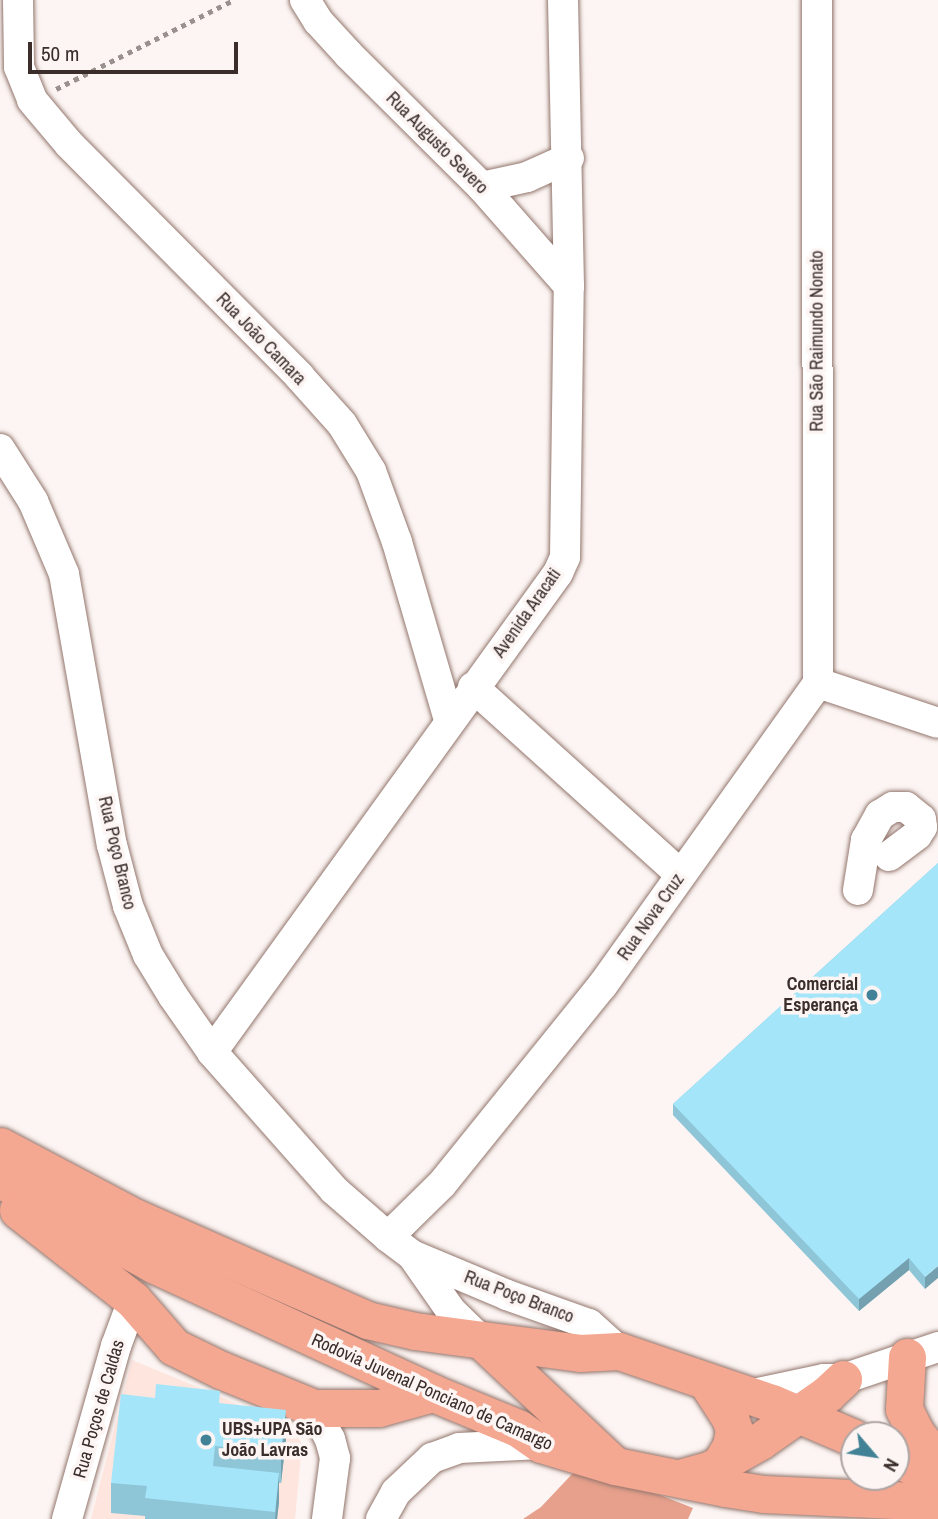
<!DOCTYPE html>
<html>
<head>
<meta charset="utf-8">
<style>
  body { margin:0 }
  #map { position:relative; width:938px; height:1519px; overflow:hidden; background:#fcf5f3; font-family:"Archivo Narrow",sans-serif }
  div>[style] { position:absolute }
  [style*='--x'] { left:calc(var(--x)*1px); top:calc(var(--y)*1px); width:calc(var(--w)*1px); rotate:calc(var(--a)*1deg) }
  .built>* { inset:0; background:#fee5de }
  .forest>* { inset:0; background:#e6a08c }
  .path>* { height:4.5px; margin-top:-2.25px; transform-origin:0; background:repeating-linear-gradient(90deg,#9a908d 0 5px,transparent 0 10px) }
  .roads { filter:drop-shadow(0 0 2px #93766d) drop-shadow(0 0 2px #93766d) }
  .minor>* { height:30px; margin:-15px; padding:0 15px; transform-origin:15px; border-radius:15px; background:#fff }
  .major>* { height:37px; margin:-18.5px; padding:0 18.5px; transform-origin:18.5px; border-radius:18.5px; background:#f4a791 }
  .wall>* { inset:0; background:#8ec5d7 }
  .shaded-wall>* { inset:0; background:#74a0af }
  .building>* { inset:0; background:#a5e5fa }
  .dots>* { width:19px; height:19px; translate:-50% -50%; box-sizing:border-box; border:4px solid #fcf5f3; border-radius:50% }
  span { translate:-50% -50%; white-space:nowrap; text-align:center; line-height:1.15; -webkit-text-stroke:7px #fcf5f3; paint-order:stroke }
  .street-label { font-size:18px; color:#3a2d2a }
  .poi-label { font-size:18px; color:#3a2d2a; font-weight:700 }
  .right { translate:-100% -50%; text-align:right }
  .left { translate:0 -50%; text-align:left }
  .north { position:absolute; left:840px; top:1421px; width:70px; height:70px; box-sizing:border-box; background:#fcf5f3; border:2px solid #aea5a3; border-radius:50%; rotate:119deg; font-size:19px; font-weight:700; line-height:28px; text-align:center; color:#3a2d2a }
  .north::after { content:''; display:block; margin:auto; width:24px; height:32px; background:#428296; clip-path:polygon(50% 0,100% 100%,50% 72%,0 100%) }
  .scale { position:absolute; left:28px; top:42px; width:210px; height:32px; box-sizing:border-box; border:4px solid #3a2d2a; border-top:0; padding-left:9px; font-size:21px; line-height:24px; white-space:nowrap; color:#3a2d2a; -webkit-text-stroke:5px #fcf5f3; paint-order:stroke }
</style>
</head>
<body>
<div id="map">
  <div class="built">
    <div style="clip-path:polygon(132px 1360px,217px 1395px,290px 1429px,297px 1436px,302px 1444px,295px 1519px,91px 1519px)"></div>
  </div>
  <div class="forest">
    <div style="clip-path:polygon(574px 1472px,660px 1495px,693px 1508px,688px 1519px,523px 1519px,541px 1507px)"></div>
  </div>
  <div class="path">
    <div style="--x:56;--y:89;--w:199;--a:-26.6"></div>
  </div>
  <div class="roads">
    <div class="minor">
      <div style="--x:18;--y:0;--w:67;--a:89.1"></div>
      <div style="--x:19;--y:67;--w:35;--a:68"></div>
      <div style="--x:32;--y:100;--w:57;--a:49.9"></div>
      <div style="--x:69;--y:144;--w:327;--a:45.2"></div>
      <div style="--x:299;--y:376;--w:64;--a:48.1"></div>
      <div style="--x:342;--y:424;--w:55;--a:58.3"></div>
      <div style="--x:371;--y:471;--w:76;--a:69.9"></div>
      <div style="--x:397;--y:542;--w:185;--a:73.7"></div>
      <div style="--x:305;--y:0;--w:25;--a:58"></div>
      <div style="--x:318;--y:21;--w:46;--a:47.6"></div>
      <div style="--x:349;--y:55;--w:187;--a:44.8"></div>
      <div style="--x:482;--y:187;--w:132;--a:48.7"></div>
      <div style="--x:817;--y:0;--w:683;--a:89.92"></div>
      <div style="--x:482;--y:187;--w:46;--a:-12.5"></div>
      <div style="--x:527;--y:177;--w:46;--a:-24.3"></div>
      <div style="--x:0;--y:449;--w:62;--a:57.6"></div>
      <div style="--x:33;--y:501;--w:79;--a:67"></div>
      <div style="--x:64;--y:574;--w:275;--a:80"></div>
      <div style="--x:112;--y:845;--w:63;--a:75.3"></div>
      <div style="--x:128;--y:906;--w:53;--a:67.8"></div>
      <div style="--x:148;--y:955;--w:48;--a:58.6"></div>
      <div style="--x:173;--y:996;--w:68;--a:55.1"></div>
      <div style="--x:212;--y:1052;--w:184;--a:48.5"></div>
      <div style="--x:334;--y:1190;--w:72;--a:41"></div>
      <div style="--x:388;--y:1237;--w:30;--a:37"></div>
      <div style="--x:412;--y:1255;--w:103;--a:22.8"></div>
      <div style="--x:507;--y:1295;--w:87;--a:19.5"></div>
      <div style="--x:589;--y:1324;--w:40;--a:42"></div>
      <div style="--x:818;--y:683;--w:126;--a:18.4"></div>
      <div style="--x:473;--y:687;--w:280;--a:42.1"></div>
      <div style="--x:858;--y:890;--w:51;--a:-80.9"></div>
      <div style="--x:866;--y:840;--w:29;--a:-61"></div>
      <div style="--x:880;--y:815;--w:15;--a:-32"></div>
      <div style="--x:893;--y:807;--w:13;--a:0"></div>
      <div style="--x:906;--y:807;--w:19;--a:39"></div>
      <div style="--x:921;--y:819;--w:8;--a:83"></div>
      <div style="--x:922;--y:827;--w:9;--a:122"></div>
      <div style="--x:917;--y:835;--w:35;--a:143"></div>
      <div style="--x:212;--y:1052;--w:591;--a:-54.16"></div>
      <div style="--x:558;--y:573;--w:17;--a:-66"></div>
      <div style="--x:565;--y:557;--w:271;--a:-89.2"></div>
      <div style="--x:569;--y:286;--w:286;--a:-91.2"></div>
      <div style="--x:388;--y:1237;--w:76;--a:-44.5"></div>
      <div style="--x:442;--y:1184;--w:255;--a:-51.1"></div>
      <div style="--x:602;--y:986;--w:372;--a:-54.5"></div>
      <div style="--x:412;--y:1255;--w:68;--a:55.1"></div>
      <div style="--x:451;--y:1311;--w:42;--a:44"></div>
      <div style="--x:749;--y:1395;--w:77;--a:-12"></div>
      <div style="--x:824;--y:1379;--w:19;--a:0"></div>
      <div style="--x:843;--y:1379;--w:100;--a:-18.6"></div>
      <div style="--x:314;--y:1408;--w:35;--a:63"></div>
      <div style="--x:330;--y:1439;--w:20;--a:75"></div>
      <div style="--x:335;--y:1458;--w:62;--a:97.5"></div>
      <div style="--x:67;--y:1519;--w:180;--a:-74.2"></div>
      <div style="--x:116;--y:1346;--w:49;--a:-69.7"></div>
      <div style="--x:381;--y:1519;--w:31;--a:-61"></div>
      <div style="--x:396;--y:1492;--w:50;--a:-43.4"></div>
      <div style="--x:432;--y:1458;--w:29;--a:-20"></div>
      <div style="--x:459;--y:1448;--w:82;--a:-2.8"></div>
    </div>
    <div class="major">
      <div style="--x:0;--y:1146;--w:152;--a:27.9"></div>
      <div style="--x:134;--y:1217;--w:255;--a:23.8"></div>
      <div style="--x:367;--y:1320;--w:49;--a:12.9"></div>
      <div style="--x:415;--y:1331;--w:166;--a:7.6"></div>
      <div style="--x:580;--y:1353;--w:39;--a:-3"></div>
      <div style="--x:619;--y:1351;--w:162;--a:18.8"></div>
      <div style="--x:772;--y:1403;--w:89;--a:23.1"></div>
      <div style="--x:0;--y:1179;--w:177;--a:29"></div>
      <div style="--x:155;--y:1265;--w:306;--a:24.7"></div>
      <div style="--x:433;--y:1393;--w:92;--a:22.4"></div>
      <div style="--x:518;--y:1428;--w:28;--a:35"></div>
      <div style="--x:541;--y:1444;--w:77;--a:16.6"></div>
      <div style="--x:615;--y:1466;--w:112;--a:11.3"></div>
      <div style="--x:725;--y:1488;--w:39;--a:9"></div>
      <div style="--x:764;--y:1494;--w:152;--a:2.6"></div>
      <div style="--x:916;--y:1501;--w:23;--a:15"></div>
      <div style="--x:18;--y:1210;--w:146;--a:38"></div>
      <div style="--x:133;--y:1300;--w:62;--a:48.9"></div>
      <div style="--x:174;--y:1347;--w:52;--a:26.1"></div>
      <div style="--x:221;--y:1370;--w:100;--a:22.2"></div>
      <div style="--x:314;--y:1408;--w:65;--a:0"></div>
      <div style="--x:379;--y:1408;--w:56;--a:-15.5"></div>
      <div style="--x:481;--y:1340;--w:180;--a:43.2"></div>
      <div style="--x:907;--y:1357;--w:52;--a:93.3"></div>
      <div style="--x:904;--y:1409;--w:25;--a:64"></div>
      <div style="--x:915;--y:1432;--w:29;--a:52"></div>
      <div style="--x:933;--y:1455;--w:23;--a:77"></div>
      <div style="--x:706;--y:1381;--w:44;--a:57"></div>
      <div style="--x:730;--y:1418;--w:13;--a:72"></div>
      <div style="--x:734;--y:1430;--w:16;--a:101"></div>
      <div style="--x:731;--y:1446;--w:21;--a:121"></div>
      <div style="--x:896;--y:1459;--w:46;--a:23.2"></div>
      <div style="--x:679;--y:1478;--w:31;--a:-15"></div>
      <div style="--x:709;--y:1470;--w:59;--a:-29.6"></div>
      <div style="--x:760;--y:1441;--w:82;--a:-35"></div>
      <div style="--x:827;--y:1394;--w:22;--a:-43"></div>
    </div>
  </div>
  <div class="wall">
    <div style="clip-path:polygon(938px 863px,925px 1289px,909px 1270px,859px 1311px,673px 1115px,673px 1104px)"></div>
    <div style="clip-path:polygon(220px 1403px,286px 1440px,281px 1483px,279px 1483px,279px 1502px,277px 1519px,145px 1519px,145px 1516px,111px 1513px,111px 1483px)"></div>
  </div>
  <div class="shaded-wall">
    <div style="clip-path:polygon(909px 1258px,909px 1270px,859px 1311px,859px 1299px)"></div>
    <div style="clip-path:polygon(938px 1266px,938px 1278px,925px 1289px,925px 1277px)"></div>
    <div style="clip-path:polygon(286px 1410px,286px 1440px,281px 1483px,281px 1453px)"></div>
    <div style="clip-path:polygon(279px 1473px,279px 1502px,277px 1519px,275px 1519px)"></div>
  </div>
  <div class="building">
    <div style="clip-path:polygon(938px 863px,938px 1266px,925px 1277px,909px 1258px,859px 1299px,673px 1104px)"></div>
    <div style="clip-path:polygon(156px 1384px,220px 1391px,219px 1403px,286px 1410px,281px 1453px,215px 1446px,213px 1466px,279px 1473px,275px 1512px,145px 1498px,147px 1486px,111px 1483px,121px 1394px,155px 1398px)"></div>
  </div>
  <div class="dots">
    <div style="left:872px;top:995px;background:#428296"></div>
    <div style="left:206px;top:1440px;background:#428296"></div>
  </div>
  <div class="street-label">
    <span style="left:437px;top:143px;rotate:45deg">Rua Augusto Severo</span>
    <span style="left:261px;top:339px;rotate:46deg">Rua João Camara</span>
    <span style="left:817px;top:341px;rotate:-90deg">Rua São Raimundo Nonato</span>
    <span style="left:527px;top:613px;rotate:-55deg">Avenida Aracati</span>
    <span style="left:117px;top:853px;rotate:77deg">Rua Poço Branco</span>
    <span style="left:651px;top:917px;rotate:-55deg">Rua Nova Cruz</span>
    <span style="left:519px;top:1297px;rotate:21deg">Rua Poço Branco</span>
    <span style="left:432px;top:1392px;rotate:24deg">Rodovia Juvenal Ponciano de Camargo</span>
    <span style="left:99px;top:1409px;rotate:-74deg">Rua Poços de Caldas</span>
  </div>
  <div class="poi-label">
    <span class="right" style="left:858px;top:995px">Comercial<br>Esperança</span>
    <span class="left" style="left:222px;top:1440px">UBS+UPA São<br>João Lavras</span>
  </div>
  <div class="north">N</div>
  <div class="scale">50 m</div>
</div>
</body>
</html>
